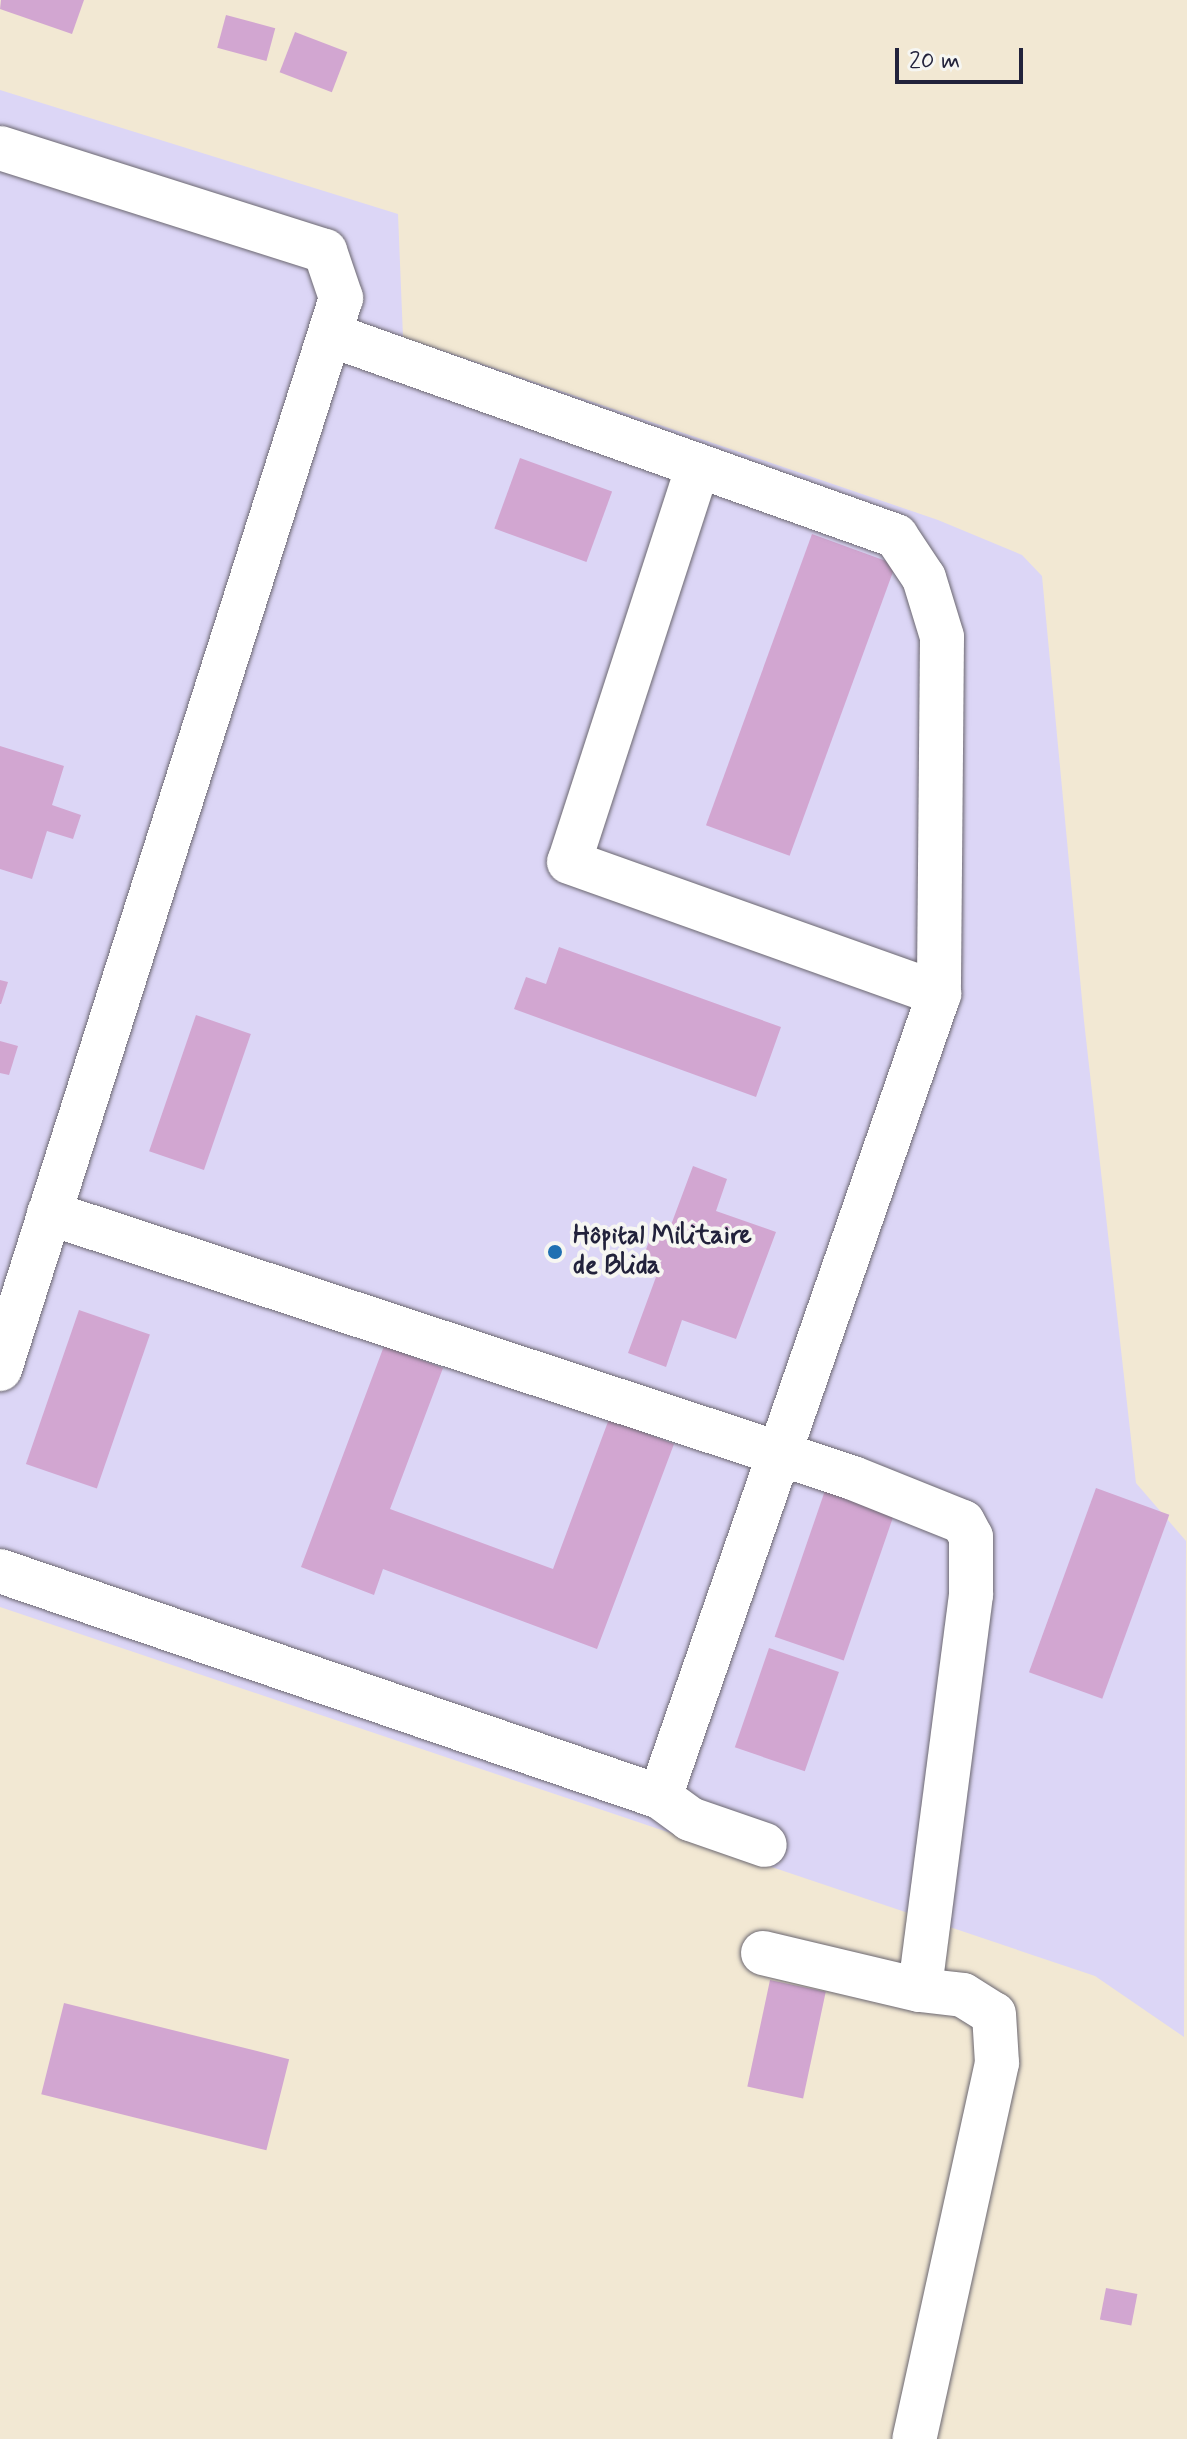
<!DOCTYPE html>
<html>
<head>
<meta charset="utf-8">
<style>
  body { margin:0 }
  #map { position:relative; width:1187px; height:2439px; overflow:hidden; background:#f2e8d3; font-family:Mynerve,sans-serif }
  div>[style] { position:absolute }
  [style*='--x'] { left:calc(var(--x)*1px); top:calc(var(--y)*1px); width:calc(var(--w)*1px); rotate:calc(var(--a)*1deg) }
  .built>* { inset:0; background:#dcd6f6 }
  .building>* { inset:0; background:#d2a6d1; transform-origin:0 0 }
  .roads { filter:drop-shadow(0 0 2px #6b6770) drop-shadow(0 0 2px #6b6770) }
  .minor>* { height:44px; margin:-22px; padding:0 22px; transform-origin:22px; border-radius:22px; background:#fff }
  .dots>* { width:22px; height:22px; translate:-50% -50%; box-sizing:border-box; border:4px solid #f6f6f2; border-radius:50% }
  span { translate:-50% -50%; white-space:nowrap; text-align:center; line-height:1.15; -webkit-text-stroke:8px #f6f6f2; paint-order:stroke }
  .poi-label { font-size:26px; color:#22223b; font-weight:700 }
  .left { translate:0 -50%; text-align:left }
  .scale { position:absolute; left:895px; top:48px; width:128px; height:36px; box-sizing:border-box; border:4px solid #22223b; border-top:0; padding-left:10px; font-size:24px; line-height:28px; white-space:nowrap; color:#22223b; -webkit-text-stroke:6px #f6f6f2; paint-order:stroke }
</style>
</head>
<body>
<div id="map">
  <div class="built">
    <div style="clip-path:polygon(0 90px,398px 214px,403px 337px,938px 520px,1022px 555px,1042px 576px,1084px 1021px,1136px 1483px,1186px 1541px,1184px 2037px,1095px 1976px,0 1607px)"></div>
  </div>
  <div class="building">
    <div style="clip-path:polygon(1px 0,84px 0,72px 34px,0 9px)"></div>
    <div style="left:226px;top:15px;width:51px;height:34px;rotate:15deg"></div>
    <div style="left:295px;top:32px;width:56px;height:43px;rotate:21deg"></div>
    <div style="left:520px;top:458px;width:98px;height:75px;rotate:20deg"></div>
    <div style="left:812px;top:534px;width:89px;height:310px;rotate:20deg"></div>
    <div style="clip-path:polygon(0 746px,64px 766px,52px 805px,81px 815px,73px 839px,47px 831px,32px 879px,0 869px)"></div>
    <div style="clip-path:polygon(559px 947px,781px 1027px,756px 1097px,514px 1009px,526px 977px,546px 984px)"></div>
    <div style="clip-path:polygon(0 980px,8px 982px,1px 1004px,0 1004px)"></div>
    <div style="left:196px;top:1015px;width:58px;height:144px;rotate:19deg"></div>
    <div style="clip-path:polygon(0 1041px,18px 1046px,9px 1075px,0 1073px)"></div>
    <div style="clip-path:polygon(693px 1166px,727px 1179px,716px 1211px,776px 1232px,736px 1339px,682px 1320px,666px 1367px,628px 1353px,656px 1277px,638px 1271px,654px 1228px,668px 1233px)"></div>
    <div style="left:79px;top:1310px;width:75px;height:163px;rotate:19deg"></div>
    <div style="clip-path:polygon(384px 1346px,443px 1368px,390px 1509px,553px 1569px,609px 1419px,674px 1444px,597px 1649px,383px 1569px,374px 1595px,301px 1567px)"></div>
    <div style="left:830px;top:1476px;width:73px;height:170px;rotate:19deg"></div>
    <div style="left:1096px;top:1488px;width:78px;height:196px;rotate:20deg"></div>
    <div style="left:769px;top:1648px;width:74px;height:105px;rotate:19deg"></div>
    <div style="left:770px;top:1980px;width:57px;height:109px;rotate:12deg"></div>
    <div style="left:64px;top:2003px;width:232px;height:94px;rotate:14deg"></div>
    <div style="left:1106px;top:2288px;width:32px;height:32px;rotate:11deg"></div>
  </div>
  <div class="roads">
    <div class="minor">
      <div style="--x:0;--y:148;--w:341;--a:17.6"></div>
      <div style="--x:325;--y:251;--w:50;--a:71.2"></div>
      <div style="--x:341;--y:298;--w:1124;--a:107.66"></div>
      <div style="--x:331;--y:335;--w:600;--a:19.58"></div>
      <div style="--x:896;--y:536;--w:50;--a:56.3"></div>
      <div style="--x:924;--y:578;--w:62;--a:73"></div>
      <div style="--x:942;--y:637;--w:357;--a:90.5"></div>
      <div style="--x:939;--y:994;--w:850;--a:109.16"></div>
      <div style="--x:698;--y:466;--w:416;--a:108"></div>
      <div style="--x:569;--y:862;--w:393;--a:19.6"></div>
      <div style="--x:49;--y:1213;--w:847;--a:18.24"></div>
      <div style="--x:853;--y:1478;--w:118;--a:21.8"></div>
      <div style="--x:963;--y:1522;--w:17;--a:62"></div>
      <div style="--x:971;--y:1537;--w:58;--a:90"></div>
      <div style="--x:971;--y:1595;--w:398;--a:97.4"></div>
      <div style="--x:0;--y:1571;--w:698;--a:18.9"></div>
      <div style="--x:660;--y:1797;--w:37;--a:36"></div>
      <div style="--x:690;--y:1819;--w:79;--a:19.1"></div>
      <div style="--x:763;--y:1953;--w:161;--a:13.3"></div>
      <div style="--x:920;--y:1990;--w:43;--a:6.6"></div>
      <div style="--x:963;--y:1995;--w:36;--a:32"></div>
      <div style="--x:994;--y:2014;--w:49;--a:86.5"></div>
      <div style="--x:997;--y:2063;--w:385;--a:102.4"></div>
    </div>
  </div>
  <div class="dots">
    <div style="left:555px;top:1252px;background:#1f6fb2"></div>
  </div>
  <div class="poi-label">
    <span class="left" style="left:573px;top:1252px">Hôpital Militaire<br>de Blida</span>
  </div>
  <div class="scale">20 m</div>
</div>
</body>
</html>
